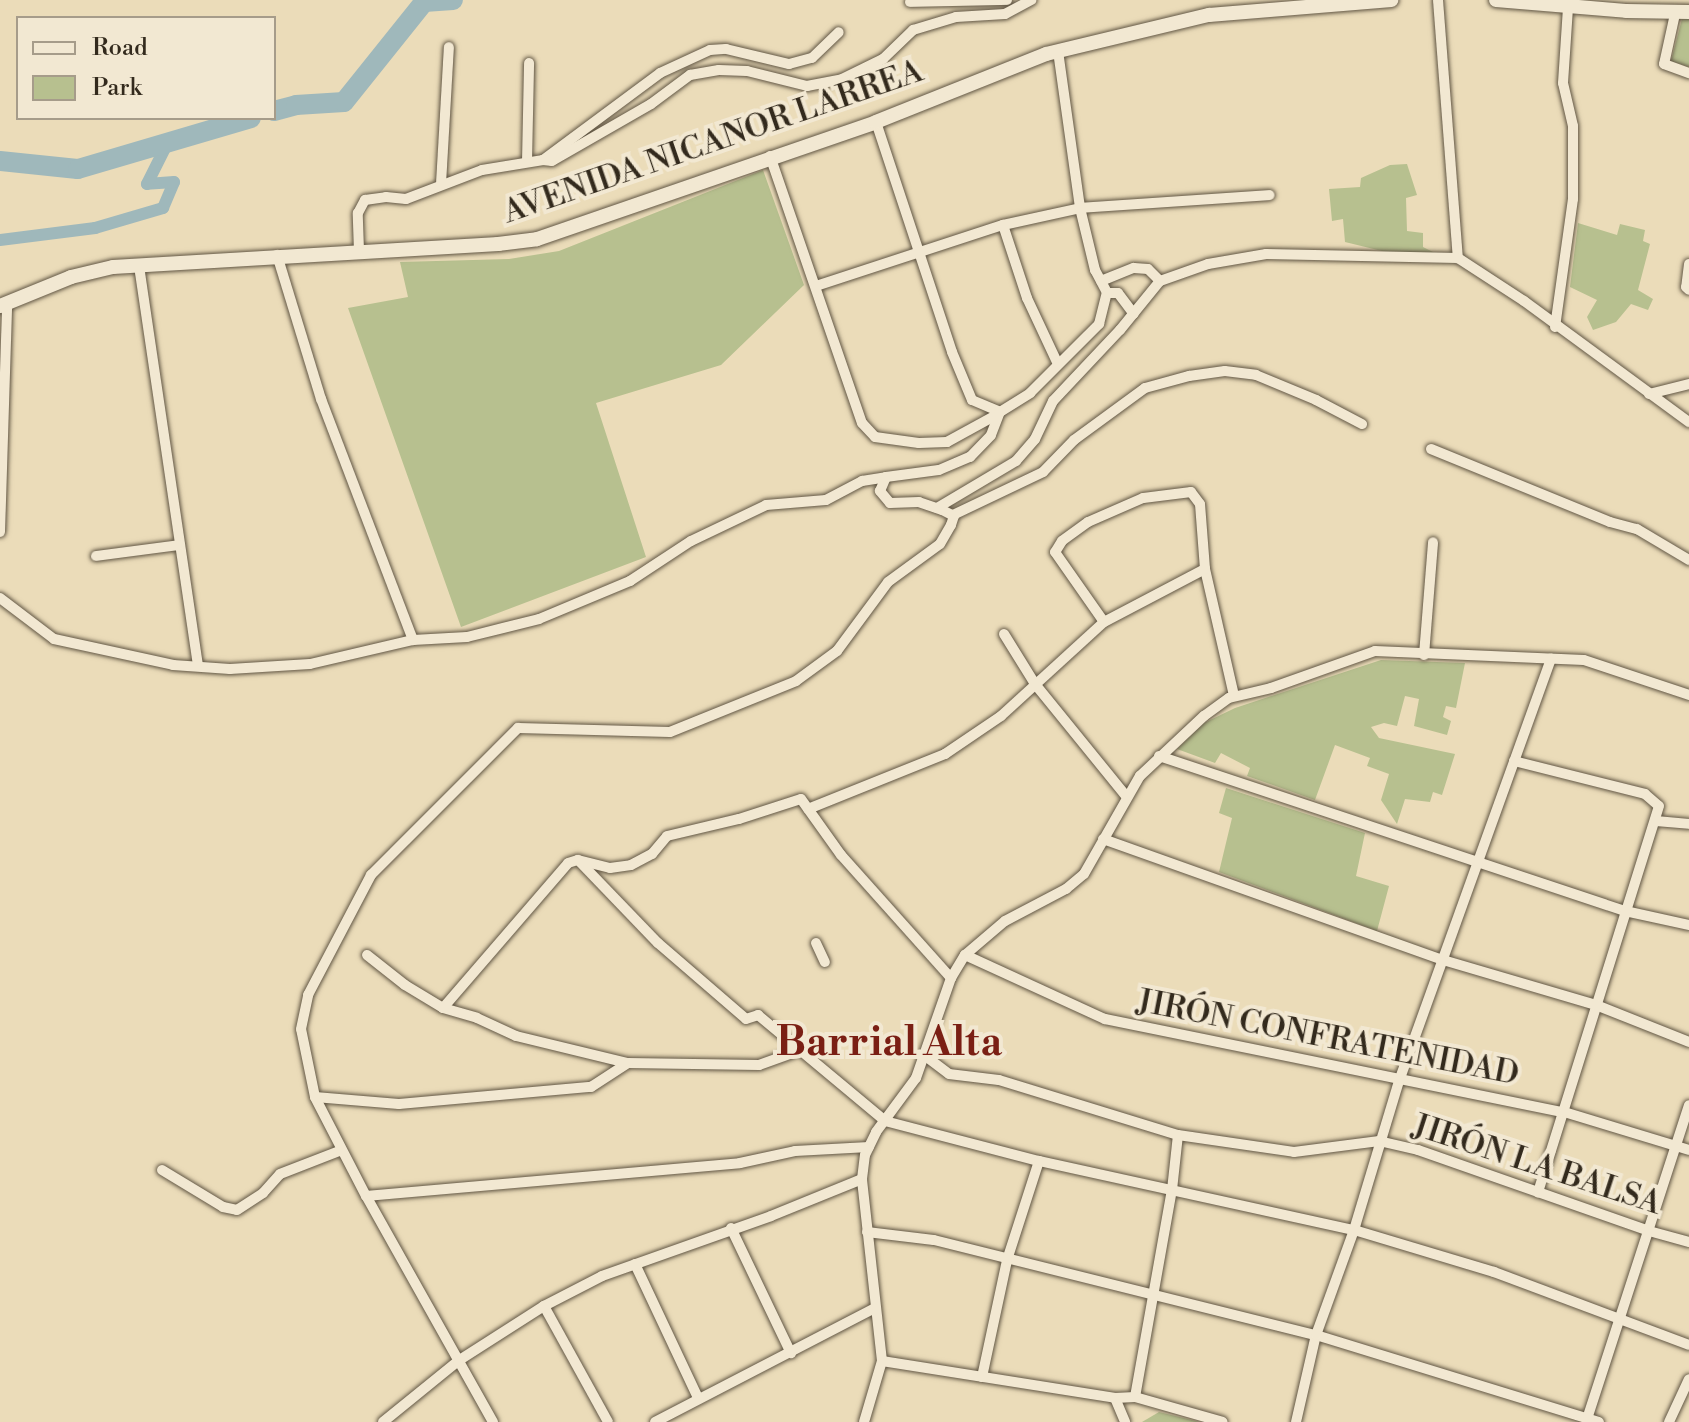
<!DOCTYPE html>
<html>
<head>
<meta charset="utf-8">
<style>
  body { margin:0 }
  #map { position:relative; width:1689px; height:1422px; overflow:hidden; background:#ebdcb9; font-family:"Libre Bodoni",serif }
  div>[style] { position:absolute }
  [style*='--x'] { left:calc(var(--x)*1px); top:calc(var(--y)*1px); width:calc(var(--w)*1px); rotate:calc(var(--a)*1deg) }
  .green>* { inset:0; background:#b7c08f }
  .canal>* { height:12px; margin:-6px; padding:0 6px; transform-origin:6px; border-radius:6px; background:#9fb8bb }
  .river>* { height:20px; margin:-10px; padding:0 10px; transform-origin:10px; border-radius:10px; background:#9fb8bb }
  .roads { filter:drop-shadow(0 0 2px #615644) drop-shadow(0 0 2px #615644) }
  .street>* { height:10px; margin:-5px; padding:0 5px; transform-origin:5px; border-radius:5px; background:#f2e8d2 }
  .secondary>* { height:14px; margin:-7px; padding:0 7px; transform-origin:7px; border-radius:7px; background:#f2e8d2 }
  span { translate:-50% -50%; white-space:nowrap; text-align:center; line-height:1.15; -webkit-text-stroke:8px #f2e8d2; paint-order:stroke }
  .street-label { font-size:32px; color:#332a1d }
  .district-label { font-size:40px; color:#7a1f14; font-weight:700 }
  .legend { position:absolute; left:16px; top:16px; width:260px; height:104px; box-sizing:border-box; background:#f2e8d2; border:2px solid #a69c8a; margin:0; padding:10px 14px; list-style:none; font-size:24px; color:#332a1d }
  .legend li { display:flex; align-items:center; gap:16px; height:40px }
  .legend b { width:40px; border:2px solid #a69c8a }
</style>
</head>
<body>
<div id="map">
  <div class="green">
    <div style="clip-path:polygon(1682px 19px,1689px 19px,1689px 67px,1671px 61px)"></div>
    <div style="clip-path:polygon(1407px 164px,1417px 195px,1406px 198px,1407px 231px,1423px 233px,1423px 247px,1435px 253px,1390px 253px,1345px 242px,1343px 219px,1332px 221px,1329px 189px,1360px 187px,1361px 178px,1390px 165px)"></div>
    <div style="clip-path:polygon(763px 170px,804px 285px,721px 365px,596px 403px,646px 557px,461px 627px,348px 308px,408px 297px,400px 262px,509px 259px,559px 251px)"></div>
    <div style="clip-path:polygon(1578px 223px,1617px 235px,1620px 224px,1645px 230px,1643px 241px,1650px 244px,1638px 290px,1653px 299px,1648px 310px,1631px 304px,1616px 322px,1593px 330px,1587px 317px,1597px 300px,1570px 287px)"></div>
    <div style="clip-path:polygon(1381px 660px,1465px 663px,1456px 708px,1446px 706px,1443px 717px,1451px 721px,1447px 735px,1414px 726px,1419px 699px,1405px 696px,1397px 726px,1384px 723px,1371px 727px,1379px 738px,1455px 754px,1442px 795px,1433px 792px,1430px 802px,1405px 799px,1397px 824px,1381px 800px,1389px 774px,1367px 766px,1370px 758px,1335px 745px,1315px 800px,1247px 776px,1250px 768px,1221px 753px,1215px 763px,1177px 749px,1204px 723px,1235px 708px)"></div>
    <div style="clip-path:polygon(1226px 788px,1365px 833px,1356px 876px,1389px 886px,1377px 931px,1219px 872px,1232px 818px,1219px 813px)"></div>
    <div style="clip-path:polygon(1159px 1412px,1200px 1422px,1142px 1422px)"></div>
  </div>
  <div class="canal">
    <div style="--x:0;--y:240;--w:96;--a:-7.2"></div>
    <div style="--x:95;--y:228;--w:71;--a:-16.4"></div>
    <div style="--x:163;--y:208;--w:28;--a:-67"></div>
    <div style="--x:174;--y:182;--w:27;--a:176"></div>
    <div style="--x:147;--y:184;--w:47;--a:-63.4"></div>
  </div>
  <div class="river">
    <div style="--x:274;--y:111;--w:23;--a:-15"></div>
    <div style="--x:296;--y:105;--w:48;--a:-3.6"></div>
    <div style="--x:344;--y:102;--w:128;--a:-51.3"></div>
    <div style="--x:424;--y:2;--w:29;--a:-4"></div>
    <div style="--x:0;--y:161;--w:78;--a:5.9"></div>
    <div style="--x:78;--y:169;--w:180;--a:-16.4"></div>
  </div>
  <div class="roads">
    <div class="street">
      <div style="--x:1438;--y:0;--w:259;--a:85.6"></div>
      <div style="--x:910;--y:2;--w:97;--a:-1.2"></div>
      <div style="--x:1675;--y:14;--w:51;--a:102.4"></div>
      <div style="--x:1664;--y:64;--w:27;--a:20"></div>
      <div style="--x:1058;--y:51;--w:159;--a:82"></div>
      <div style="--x:1080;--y:208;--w:64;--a:76.4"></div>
      <div style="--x:1095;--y:270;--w:26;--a:62"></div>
      <div style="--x:1107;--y:293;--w:11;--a:0"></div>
      <div style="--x:1118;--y:293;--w:26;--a:53"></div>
      <div style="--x:876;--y:122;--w:242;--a:71.7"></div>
      <div style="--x:952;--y:352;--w:52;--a:67.4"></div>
      <div style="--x:972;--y:400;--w:30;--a:23"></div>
      <div style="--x:1000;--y:412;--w:36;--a:-32"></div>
      <div style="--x:1030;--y:393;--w:98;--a:-45"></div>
      <div style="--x:1099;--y:324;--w:32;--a:-76"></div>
      <div style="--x:770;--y:156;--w:282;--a:71"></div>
      <div style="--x:862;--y:423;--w:19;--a:47"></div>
      <div style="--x:875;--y:437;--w:44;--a:7.8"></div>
      <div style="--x:919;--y:443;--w:28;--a:-2"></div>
      <div style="--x:947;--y:442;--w:58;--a:-28.8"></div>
      <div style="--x:543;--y:160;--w:9;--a:6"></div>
      <div style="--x:552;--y:161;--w:114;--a:-29.9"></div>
      <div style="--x:651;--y:104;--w:49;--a:-36.6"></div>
      <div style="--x:690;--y:75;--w:29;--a:-10"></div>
      <div style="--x:719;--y:70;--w:28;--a:2"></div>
      <div style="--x:747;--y:71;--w:62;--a:14"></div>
      <div style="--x:807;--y:86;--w:36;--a:-11"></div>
      <div style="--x:842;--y:79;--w:46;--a:-26"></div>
      <div style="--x:883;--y:59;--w:42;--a:-44"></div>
      <div style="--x:913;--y:30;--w:45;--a:-16.8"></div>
      <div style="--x:956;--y:17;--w:49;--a:-3.5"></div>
      <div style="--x:1005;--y:14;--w:30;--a:-28"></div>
      <div style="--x:527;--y:162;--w:99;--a:-88.8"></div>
      <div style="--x:441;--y:184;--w:137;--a:-86.7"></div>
      <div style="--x:1003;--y:225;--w:77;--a:71.8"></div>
      <div style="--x:1027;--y:298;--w:71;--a:64.9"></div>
      <div style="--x:359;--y:251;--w:38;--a:-92"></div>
      <div style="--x:358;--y:213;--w:15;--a:-62"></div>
      <div style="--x:365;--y:200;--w:21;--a:-8"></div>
      <div style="--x:386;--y:197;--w:20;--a:6"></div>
      <div style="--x:406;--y:199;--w:81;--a:-20.9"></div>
      <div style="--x:482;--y:170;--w:62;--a:-9.3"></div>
      <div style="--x:543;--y:160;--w:146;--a:-36.6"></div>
      <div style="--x:660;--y:73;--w:55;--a:-24.7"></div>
      <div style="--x:710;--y:50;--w:16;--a:-4"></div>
      <div style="--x:726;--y:49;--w:65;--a:13.4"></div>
      <div style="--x:789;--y:64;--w:24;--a:-15"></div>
      <div style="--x:812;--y:58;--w:37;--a:-44"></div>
      <div style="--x:277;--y:255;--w:151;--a:73"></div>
      <div style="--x:321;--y:399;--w:258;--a:69.1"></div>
      <div style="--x:1689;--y:264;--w:23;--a:97"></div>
      <div style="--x:1686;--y:287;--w:4;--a:45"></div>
      <div style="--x:139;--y:266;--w:402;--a:81.6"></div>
      <div style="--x:1101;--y:281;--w:35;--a:-22"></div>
      <div style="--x:1134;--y:268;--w:14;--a:4"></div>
      <div style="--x:1148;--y:269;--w:17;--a:45"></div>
      <div style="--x:816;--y:286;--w:197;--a:-18.1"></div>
      <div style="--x:1003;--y:225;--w:79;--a:-12.4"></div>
      <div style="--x:1080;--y:208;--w:190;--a:-3.9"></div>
      <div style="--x:1555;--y:327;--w:129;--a:-82"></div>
      <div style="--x:1573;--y:199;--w:73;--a:-90"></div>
      <div style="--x:1573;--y:126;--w:44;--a:-103.1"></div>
      <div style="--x:1563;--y:83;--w:76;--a:-86.2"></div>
      <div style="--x:1649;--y:394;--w:41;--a:-14"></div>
      <div style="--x:1431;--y:449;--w:193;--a:22.2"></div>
      <div style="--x:1610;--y:522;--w:28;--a:15"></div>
      <div style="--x:1637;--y:529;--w:61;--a:30.8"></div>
      <div style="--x:937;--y:508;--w:92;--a:-30.7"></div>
      <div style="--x:1016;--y:461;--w:29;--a:-49"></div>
      <div style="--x:1035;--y:439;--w:42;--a:-64.7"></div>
      <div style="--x:1053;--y:401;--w:98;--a:-46.7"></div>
      <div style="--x:1120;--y:330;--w:63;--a:-50.8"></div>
      <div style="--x:1160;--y:281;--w:51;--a:-19.5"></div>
      <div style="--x:1208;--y:264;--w:59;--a:-9.8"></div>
      <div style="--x:1266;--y:254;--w:192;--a:1.2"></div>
      <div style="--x:1458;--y:258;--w:79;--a:33.1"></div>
      <div style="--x:1524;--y:301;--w:205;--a:36.3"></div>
      <div style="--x:953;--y:515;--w:100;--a:-25.5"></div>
      <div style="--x:1043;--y:472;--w:45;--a:-45.9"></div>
      <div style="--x:1074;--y:440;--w:88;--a:-36.2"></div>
      <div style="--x:1145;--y:388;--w:46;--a:-15.3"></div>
      <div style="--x:1189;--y:376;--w:36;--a:-8"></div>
      <div style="--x:1225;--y:371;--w:31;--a:7"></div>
      <div style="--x:1256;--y:375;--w:65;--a:22.6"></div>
      <div style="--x:1316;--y:400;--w:52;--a:27.6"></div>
      <div style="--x:0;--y:532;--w:229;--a:-88.2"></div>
      <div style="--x:96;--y:556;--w:84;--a:-7.5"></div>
      <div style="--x:1205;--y:569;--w:130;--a:77.1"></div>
      <div style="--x:0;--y:598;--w:68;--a:37.2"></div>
      <div style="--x:54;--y:639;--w:122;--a:12.3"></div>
      <div style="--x:173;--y:665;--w:57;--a:4"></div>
      <div style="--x:230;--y:669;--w:80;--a:-3.6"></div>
      <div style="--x:310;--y:664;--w:106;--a:-13.1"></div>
      <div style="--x:413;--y:640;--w:54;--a:-3.2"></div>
      <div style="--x:467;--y:637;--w:74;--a:-14"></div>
      <div style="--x:539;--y:619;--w:99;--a:-22.7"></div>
      <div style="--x:630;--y:581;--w:73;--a:-33.3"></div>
      <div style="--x:691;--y:541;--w:83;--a:-25.6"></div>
      <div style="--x:766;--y:505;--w:60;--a:-4.8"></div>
      <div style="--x:826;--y:500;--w:41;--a:-27.8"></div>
      <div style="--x:862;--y:481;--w:24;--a:-9"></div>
      <div style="--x:1004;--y:634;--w:59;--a:58.2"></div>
      <div style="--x:1035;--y:684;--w:144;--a:50.9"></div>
      <div style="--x:1424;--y:655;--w:113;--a:-85.4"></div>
      <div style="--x:1159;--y:756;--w:491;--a:18.4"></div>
      <div style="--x:1625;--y:911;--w:66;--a:12.3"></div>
      <div style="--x:1514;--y:761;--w:135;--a:14.1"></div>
      <div style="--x:1645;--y:794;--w:18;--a:41"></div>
      <div style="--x:1659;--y:806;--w:405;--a:107.4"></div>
      <div style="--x:808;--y:809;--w:148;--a:-21.9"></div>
      <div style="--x:945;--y:754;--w:68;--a:-34.2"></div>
      <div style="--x:1001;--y:716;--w:139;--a:-42.4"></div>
      <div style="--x:1104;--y:622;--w:114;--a:-27.7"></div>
      <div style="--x:1205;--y:569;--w:65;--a:-94.4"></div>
      <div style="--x:1200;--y:504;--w:15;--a:-127"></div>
      <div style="--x:1191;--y:492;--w:48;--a:172.9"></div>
      <div style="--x:1143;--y:498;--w:60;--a:156.4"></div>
      <div style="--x:1088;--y:522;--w:32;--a:144"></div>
      <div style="--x:1062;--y:541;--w:13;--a:122"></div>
      <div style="--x:1055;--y:552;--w:85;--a:55"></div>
      <div style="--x:1656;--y:821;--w:33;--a:5"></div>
      <div style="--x:1103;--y:839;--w:361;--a:19.6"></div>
      <div style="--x:1443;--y:960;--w:159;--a:16.4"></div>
      <div style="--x:1596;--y:1005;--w:100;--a:21.7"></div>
      <div style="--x:578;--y:860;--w:115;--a:46.1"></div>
      <div style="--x:658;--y:943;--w:116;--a:40.8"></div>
      <div style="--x:746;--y:1019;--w:13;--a:-18"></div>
      <div style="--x:758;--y:1015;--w:165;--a:39.8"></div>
      <div style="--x:885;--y:1121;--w:159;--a:14.6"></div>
      <div style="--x:1039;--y:1161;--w:322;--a:12.4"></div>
      <div style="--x:1354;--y:1230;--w:146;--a:16.7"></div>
      <div style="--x:1494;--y:1272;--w:208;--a:20.5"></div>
      <div style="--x:816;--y:943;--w:21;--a:65"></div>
      <div style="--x:367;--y:955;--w:48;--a:38.3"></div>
      <div style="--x:405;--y:985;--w:44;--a:31.2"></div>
      <div style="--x:443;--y:1008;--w:35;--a:16"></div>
      <div style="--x:477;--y:1018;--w:43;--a:24.8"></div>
      <div style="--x:516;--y:1036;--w:115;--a:13.6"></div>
      <div style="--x:628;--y:1063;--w:131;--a:0.9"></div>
      <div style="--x:759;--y:1065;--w:45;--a:-19.7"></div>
      <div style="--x:965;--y:955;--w:154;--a:24.6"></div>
      <div style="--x:1105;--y:1019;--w:468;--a:11.5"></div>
      <div style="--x:1564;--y:1112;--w:131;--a:16.9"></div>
      <div style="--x:443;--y:1008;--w:191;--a:-49.2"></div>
      <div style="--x:568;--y:863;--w:10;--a:-17"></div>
      <div style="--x:578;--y:860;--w:33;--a:14"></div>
      <div style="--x:610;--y:868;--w:21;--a:-8"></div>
      <div style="--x:631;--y:865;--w:24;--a:-28"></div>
      <div style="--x:652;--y:854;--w:23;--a:-50"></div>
      <div style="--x:667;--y:836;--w:74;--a:-13.3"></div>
      <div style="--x:739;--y:819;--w:65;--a:-17.9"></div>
      <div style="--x:801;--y:799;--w:69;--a:54.5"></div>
      <div style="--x:841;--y:855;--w:165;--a:48.2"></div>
      <div style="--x:924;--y:1055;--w:31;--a:37"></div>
      <div style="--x:949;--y:1074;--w:50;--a:6.8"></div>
      <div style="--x:999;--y:1080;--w:187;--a:17.1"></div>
      <div style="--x:1178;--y:1135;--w:117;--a:8.3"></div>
      <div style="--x:1294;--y:1152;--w:86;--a:-7.4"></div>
      <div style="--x:1379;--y:1141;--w:40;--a:13"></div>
      <div style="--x:1418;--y:1150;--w:245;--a:19.3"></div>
      <div style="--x:1649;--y:1231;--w:41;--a:15.4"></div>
      <div style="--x:315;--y:1097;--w:84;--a:4.8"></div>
      <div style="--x:399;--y:1104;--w:193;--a:-5.1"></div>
      <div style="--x:591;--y:1087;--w:44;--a:-33"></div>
      <div style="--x:162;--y:1170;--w:71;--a:31.2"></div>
      <div style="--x:223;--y:1207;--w:14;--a:12"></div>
      <div style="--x:237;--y:1210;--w:31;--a:-33"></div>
      <div style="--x:263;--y:1193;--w:25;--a:-48"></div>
      <div style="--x:280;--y:1174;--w:66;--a:-21.2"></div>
      <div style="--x:366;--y:1196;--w:375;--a:-5"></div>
      <div style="--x:740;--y:1163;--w:56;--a:-12.3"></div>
      <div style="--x:795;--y:1151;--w:74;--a:-3.1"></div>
      <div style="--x:731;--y:1228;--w:139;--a:64.4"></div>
      <div style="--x:867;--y:1232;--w:67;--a:6.8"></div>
      <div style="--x:934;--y:1240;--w:394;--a:14"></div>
      <div style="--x:1316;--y:1335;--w:296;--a:17.1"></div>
      <div style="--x:635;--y:1264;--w:148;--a:64.8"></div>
      <div style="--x:544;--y:1306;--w:132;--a:61.1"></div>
      <div style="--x:882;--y:1361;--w:236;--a:9"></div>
      <div style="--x:1115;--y:1398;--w:20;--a:-3"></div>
      <div style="--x:1135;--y:1397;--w:91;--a:15.9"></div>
      <div style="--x:982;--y:1377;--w:120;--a:-77.9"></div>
      <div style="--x:1007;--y:1260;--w:104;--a:-72.1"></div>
      <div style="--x:1135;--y:1397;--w:210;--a:-79.9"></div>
      <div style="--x:1172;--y:1190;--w:55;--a:-83.8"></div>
      <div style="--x:1115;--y:1398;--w:26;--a:67"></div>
      <div style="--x:1587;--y:1419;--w:330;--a:-72"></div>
      <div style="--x:383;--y:1422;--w:97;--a:-39.1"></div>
      <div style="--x:458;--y:1361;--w:102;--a:-32.6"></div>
      <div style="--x:544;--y:1306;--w:65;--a:-27.3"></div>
      <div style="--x:602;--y:1276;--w:179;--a:-19.5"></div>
      <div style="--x:771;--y:1216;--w:98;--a:-22.1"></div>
      <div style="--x:493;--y:1422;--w:259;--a:-119.3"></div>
      <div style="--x:366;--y:1196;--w:111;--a:-117.3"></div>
      <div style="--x:315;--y:1097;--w:69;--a:-101.6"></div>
      <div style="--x:301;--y:1029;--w:35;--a:-78"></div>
      <div style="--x:308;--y:995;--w:136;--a:-62.3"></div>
      <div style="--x:371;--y:875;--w:208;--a:-45"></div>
      <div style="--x:518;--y:728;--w:152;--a:1.5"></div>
      <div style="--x:670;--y:732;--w:136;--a:-22"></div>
      <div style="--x:796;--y:681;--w:51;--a:-36.2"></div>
      <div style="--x:837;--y:651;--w:86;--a:-53.5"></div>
      <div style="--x:888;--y:582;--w:64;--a:-36.2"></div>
      <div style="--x:940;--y:544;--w:22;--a:-60"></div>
      <div style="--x:951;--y:525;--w:9;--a:-72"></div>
      <div style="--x:954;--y:516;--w:13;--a:-153"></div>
      <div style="--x:942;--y:510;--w:24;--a:-161"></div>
      <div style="--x:919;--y:502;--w:29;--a:178"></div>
      <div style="--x:890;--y:503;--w:16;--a:-130"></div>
      <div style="--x:880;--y:491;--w:15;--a:-67"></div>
      <div style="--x:886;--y:477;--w:53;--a:-7.5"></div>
      <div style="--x:939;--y:470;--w:34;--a:-23"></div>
      <div style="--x:970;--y:457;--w:30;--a:-46"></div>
      <div style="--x:991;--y:435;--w:25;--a:-69"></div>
      <div style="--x:655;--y:1422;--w:248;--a:-27.4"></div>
      <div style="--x:864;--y:1422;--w:64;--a:-73.6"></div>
      <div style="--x:882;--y:1361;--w:183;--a:-96.3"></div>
      <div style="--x:862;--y:1179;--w:24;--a:-83"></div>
      <div style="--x:865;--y:1155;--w:25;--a:-64"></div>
      <div style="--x:876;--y:1132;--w:67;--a:-53.5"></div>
      <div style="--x:916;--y:1078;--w:106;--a:-70.7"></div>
      <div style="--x:951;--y:978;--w:27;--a:-59"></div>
      <div style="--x:965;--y:955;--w:52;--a:-40.4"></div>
      <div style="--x:1005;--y:921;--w:69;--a:-27.7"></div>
      <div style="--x:1066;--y:889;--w:23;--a:-40"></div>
      <div style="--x:1084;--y:874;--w:113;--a:-60.3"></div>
      <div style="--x:1140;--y:776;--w:88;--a:-43.2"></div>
      <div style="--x:1204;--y:716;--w:31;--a:-36"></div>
      <div style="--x:1229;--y:698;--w:43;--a:-13.4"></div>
      <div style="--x:1271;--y:688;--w:110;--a:-19.6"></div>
      <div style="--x:1375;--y:651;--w:209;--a:2.5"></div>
      <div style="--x:1584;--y:660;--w:111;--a:18.4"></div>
      <div style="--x:1296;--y:1422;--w:89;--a:-77.1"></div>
      <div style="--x:1316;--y:1335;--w:112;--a:-70.1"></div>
      <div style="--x:1354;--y:1230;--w:156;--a:-73.2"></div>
      <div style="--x:1399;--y:1081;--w:449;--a:-70.2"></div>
      <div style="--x:1669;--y:1422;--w:47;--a:-65.1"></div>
    </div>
    <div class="secondary">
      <div style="--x:1496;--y:0;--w:130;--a:4.8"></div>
      <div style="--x:1626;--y:11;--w:63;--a:0.9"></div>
      <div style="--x:0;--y:306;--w:77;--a:-22.2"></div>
      <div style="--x:71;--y:277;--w:43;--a:-13.4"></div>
      <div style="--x:113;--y:267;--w:386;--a:-3.4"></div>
      <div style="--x:498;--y:244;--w:39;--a:-7"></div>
      <div style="--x:537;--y:239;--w:359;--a:-19"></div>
      <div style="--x:876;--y:122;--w:183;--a:-21.8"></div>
      <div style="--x:1046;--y:54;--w:168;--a:-13.5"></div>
      <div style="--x:1209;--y:15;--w:183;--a:-4.7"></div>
    </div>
  </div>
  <div class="street-label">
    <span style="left:713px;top:142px;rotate:-19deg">AVENIDA NICANOR LARREA</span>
    <span style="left:1328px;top:1038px;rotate:11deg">JIRÓN CONFRATENIDAD</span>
    <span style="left:1537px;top:1165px;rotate:18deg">JIRÓN LA BALSA</span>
  </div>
  <div class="district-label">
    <span style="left:889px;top:1043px">Barrial Alta</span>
  </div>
  <ul class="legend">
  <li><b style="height:10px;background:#f2e8d2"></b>Road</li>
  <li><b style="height:22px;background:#b7c08f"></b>Park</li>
  </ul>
</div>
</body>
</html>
